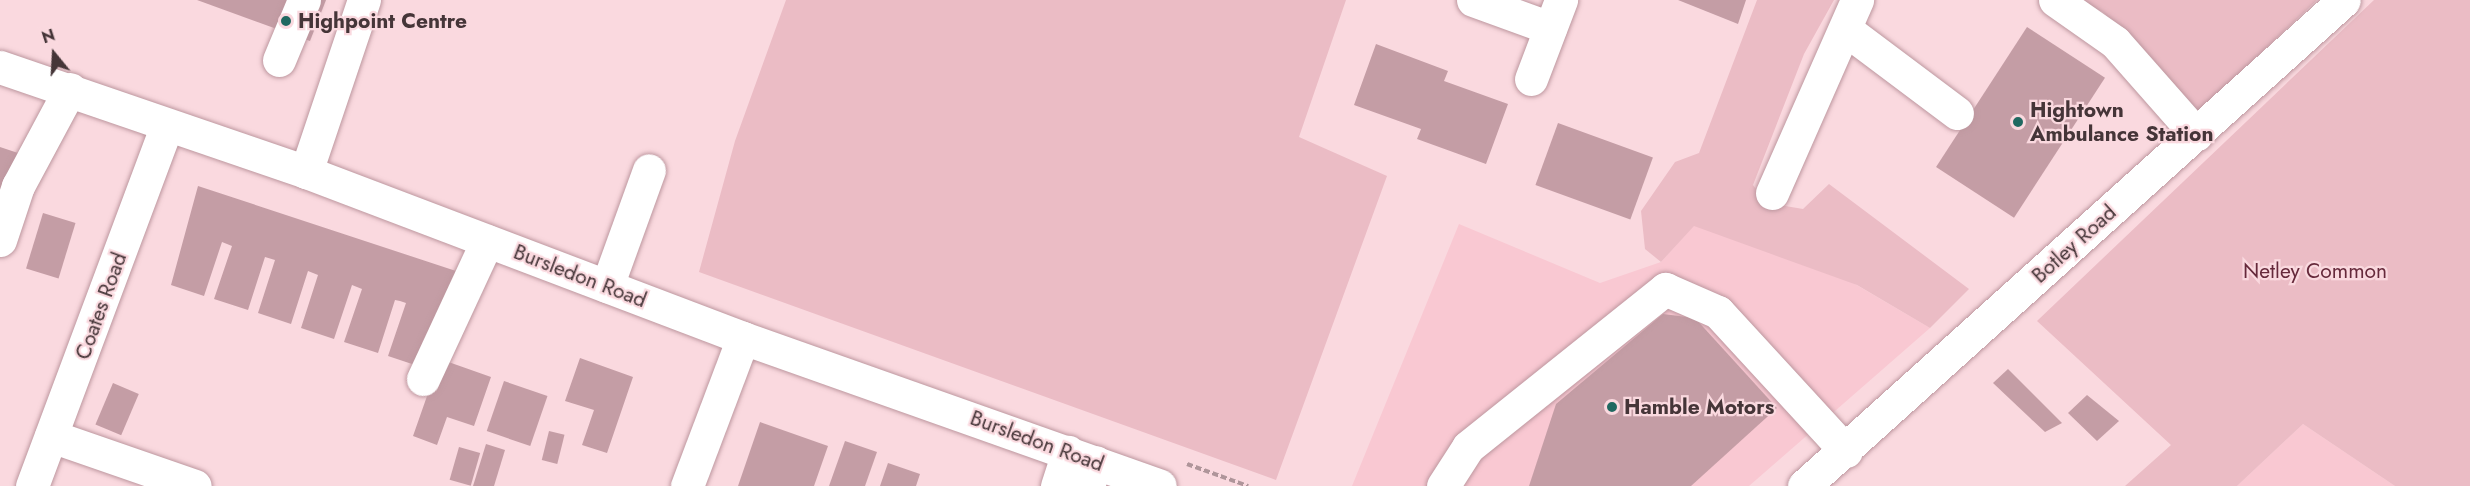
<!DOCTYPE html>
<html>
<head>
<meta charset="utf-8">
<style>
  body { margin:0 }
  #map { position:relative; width:2470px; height:486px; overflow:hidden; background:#fad9df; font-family:Jost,sans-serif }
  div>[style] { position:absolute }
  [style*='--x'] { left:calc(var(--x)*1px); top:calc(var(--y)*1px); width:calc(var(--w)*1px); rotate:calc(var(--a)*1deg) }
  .built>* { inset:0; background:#f9c8d2 }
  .green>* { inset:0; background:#ebbcc5 }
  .building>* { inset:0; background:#c49da5; transform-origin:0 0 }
  .path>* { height:4px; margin-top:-2px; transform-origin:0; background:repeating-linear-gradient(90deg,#af959a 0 6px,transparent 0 9px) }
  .roads { filter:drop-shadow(0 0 2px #bd979f) drop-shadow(0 0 2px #bd979f) }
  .minor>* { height:33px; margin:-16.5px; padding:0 16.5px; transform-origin:16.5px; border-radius:16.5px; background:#fff }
  .major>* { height:33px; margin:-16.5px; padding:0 16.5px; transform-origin:16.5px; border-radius:16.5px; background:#fff }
  .dots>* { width:16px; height:16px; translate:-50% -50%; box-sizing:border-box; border:3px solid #fad9df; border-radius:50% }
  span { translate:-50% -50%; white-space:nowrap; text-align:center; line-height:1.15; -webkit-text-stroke:4.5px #fad9df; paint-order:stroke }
  .poi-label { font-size:21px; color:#453538; font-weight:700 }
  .left { translate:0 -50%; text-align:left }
  .street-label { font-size:21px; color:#453538 }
  .park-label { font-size:21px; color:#66293b }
  .north { position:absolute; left:24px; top:24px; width:60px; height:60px; -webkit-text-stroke:4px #fad9df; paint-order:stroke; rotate:342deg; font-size:16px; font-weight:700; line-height:24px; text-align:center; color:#453538 }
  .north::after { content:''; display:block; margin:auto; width:21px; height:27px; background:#453538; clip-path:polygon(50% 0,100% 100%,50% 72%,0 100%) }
</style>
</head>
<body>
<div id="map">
  <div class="built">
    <div style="clip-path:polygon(1715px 202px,1930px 328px,1749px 486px,1352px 486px,1459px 224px,1600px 283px,1661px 262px)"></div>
    <div style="clip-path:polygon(2303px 424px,2395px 486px,2237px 486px)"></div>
  </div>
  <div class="green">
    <div style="clip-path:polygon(786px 0,1346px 0,1299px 137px,1387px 176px,1276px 480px,699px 272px,735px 141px)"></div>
    <div style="clip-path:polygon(1757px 0,1834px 0,1804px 54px,1753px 185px,1767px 203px,1803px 209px,1829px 184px,1969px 289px,1930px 328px,1857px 285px,1694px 226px,1661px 262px,1645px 249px,1641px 211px,1675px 162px,1699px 153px)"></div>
    <div style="clip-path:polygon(2077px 0,2317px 0,2198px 112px,2103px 12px)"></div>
    <div style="clip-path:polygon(2374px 0,2470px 0,2470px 486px,2395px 486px,2303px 424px,2237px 486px,2125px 486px,2171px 445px,2037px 321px)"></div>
  </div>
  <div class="building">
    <div style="clip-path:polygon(197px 0,326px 0,310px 41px)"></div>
    <div style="clip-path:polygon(1678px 0,1746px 0,1738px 24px)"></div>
    <div style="left:2027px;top:27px;width:93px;height:167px;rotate:33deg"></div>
    <div style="clip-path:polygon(1376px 44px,1448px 71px,1444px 81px,1508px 104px,1486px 164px,1417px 139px,1421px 129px,1354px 105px)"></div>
    <div style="left:1558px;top:123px;width:101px;height:66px;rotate:20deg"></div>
    <div style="clip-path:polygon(0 147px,18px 153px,0 204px)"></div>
    <div style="clip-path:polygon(198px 186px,459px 272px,421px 367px,388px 356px,406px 303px,400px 301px,395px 300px,378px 353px,344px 342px,362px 289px,352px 285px,334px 339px,301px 328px,318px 275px,308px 271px,291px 324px,258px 313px,275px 260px,265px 257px,248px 310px,214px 299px,232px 246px,222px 242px,204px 296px,171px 285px)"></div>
    <div style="left:43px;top:213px;width:34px;height:58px;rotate:17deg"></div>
    <div style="clip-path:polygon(1663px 314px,1695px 318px,1777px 408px,1691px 486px,1529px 486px,1556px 404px)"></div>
    <div style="clip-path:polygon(580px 358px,633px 377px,607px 453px,582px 445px,594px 410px,565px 401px)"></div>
    <div style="clip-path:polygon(440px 359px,491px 377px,474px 426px,447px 417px,437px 445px,413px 436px)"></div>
    <div style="clip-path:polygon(2008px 369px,2062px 423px,2045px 432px,1993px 383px)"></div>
    <div style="left:504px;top:381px;width:46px;height:53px;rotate:19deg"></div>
    <div style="left:113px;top:383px;width:28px;height:45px;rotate:23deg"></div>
    <div style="clip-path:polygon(2087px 395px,2119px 421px,2097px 441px,2068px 413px)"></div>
    <div style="clip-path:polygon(760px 422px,828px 446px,814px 486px,738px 486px)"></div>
    <div style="left:549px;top:431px;width:16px;height:30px;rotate:14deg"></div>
    <div style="clip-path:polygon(845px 441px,877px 452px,865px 486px,829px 486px)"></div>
    <div style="clip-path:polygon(486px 444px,505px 450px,494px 486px,473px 486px)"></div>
    <div style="left:459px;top:447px;width:22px;height:34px;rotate:16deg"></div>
    <div style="clip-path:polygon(888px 463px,920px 474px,916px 486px,880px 486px)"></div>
  </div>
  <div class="path">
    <div style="--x:1187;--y:464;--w:65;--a:19.8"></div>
  </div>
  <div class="roads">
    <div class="minor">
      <div style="--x:1473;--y:0;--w:82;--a:20"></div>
      <div style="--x:2055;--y:0;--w:73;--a:35"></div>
      <div style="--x:2115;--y:42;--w:123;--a:48.6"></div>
      <div style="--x:1845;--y:29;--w:140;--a:36.9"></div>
      <div style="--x:279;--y:60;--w:65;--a:-67.4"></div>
      <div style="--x:1531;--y:79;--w:85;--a:-69.2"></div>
      <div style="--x:306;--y:172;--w:182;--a:-71.4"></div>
      <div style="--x:1772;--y:193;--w:211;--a:-66.2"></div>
      <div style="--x:0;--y:240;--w:57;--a:-71.6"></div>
      <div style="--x:18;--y:186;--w:110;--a:-61.8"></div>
      <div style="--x:607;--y:286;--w:123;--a:-70.1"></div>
      <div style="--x:423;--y:379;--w:152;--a:-65.1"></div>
      <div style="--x:51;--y:436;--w:152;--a:19.1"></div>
      <div style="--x:32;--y:486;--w:385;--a:-69.5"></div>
      <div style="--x:687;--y:486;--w:158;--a:-69.3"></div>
      <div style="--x:1057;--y:486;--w:36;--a:-72"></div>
      <div style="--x:1088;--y:486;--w:25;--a:-72"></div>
      <div style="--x:1443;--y:486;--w:46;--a:-57.3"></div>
      <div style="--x:1468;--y:447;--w:253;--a:-38.7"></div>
      <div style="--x:1665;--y:289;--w:58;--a:23.5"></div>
      <div style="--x:1718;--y:312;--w:189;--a:47.4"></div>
      <div style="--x:1804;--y:486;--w:726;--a:-41.99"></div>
    </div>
    <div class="major">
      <div style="--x:0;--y:67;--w:324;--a:18.9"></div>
      <div style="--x:306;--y:172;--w:467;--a:20.8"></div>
      <div style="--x:743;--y:338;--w:442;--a:19.5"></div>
    </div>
  </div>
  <div class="dots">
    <div style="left:286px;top:21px;background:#206961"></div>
    <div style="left:2018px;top:122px;background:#206961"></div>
    <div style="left:1612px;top:407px;background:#206961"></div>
  </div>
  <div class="poi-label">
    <span class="left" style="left:298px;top:21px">Highpoint Centre</span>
    <span class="left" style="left:2030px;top:122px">Hightown<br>Ambulance Station</span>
    <span class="left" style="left:1624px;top:407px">Hamble Motors</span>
  </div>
  <div class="street-label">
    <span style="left:2074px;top:244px;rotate:-42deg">Botley Road</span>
    <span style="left:580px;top:276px;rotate:21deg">Bursledon Road</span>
    <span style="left:101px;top:306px;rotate:-70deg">Coates Road</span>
    <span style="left:1037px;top:441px;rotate:20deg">Bursledon Road</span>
  </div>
  <div class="park-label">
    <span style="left:2315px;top:271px">Netley Common</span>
  </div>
  <div class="north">N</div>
</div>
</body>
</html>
